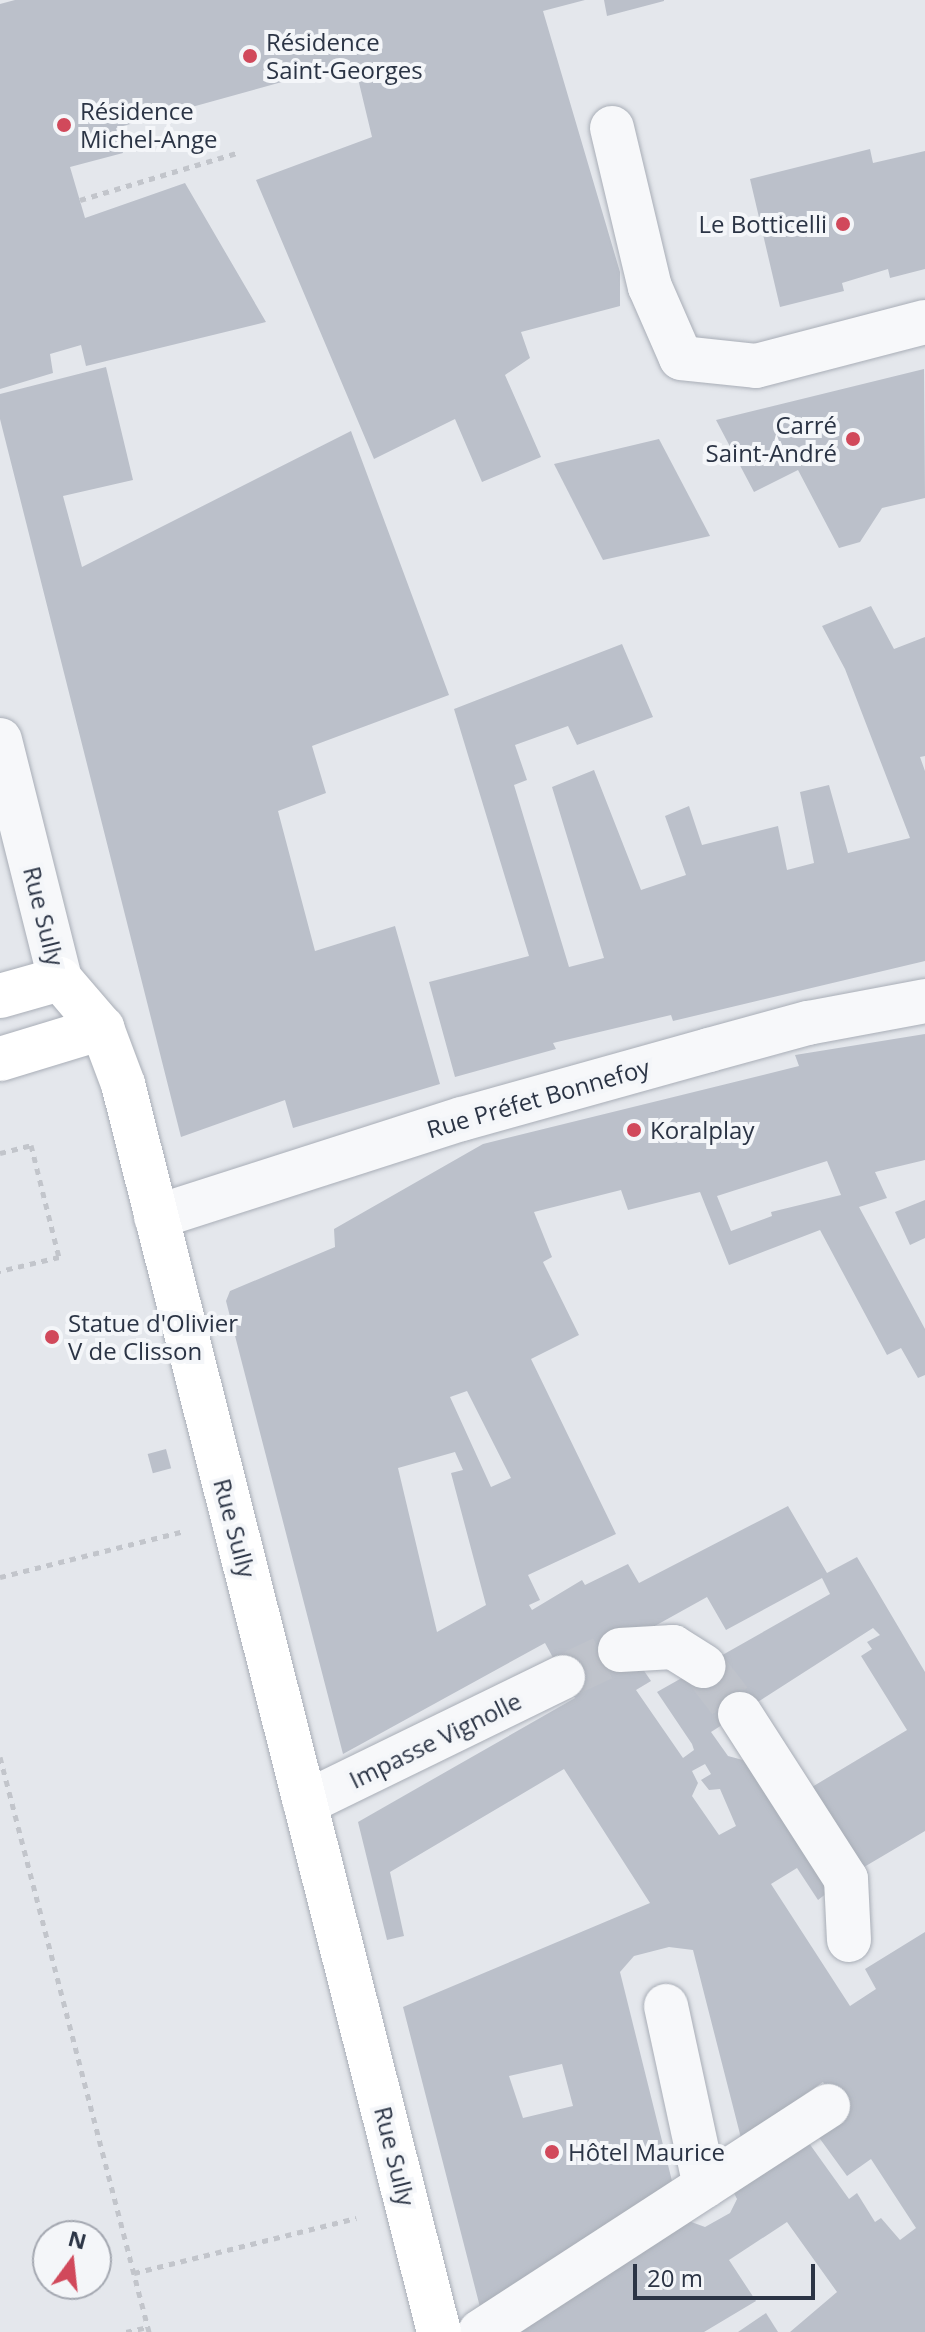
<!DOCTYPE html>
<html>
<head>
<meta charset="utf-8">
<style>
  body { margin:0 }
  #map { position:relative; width:925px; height:2332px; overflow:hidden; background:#e4e7ec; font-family:"Open Sans",sans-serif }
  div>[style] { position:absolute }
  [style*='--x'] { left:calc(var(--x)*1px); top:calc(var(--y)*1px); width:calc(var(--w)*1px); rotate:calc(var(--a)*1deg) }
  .building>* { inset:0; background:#bbc0ca; transform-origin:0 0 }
  .minor-tunnel>* { height:44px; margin-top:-22px; transform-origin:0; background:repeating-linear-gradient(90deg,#bfc3cb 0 44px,transparent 0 66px) }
  .path>* { height:5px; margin-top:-2.5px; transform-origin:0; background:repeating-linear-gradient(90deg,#c2c5cb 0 6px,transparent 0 12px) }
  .roads { filter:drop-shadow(0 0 2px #a9aeb7) drop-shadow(0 0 2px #a9aeb7) }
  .minor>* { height:44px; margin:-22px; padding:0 22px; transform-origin:22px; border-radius:22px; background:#f7f8fa }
  .major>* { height:44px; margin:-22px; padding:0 22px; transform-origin:22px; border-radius:22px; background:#fff }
  .dots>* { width:22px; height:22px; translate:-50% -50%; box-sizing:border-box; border:4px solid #f4f6f9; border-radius:50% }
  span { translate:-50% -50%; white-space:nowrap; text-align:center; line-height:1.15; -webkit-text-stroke:8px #f4f6f9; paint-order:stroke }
  .poi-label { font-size:24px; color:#2b3445 }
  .left { translate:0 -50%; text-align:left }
  .right { translate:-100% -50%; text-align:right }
  .street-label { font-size:24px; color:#2b3445 }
  .north { position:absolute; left:32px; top:2220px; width:80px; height:80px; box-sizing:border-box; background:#f4f6f9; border:2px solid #a4a8b1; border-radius:50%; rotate:15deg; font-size:22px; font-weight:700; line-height:32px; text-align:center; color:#2b3445 }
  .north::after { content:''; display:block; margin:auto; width:28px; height:36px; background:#d1495b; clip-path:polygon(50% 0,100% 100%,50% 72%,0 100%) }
  .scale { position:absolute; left:633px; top:2264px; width:182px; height:36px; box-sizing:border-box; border:4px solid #2b3445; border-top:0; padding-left:10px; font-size:24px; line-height:28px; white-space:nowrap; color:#2b3445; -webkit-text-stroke:6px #f4f6f9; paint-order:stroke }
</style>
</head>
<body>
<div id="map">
  <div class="building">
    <div style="clip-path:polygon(15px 0,585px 0,543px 11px,620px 272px,620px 306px,521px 332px,530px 358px,505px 375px,541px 457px,482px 482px,455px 419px,374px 459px,256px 180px,372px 137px,354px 62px,116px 128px,123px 153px,70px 167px,85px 218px,185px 183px,266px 322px,86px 366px,81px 345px,50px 354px,53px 373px,0 389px,0 4px)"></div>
    <div style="clip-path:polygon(604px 0,664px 0,664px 1px,607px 16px)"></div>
    <div style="clip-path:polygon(870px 149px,873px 163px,925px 151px,925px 269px,890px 278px,888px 269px,842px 283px,844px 291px,780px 307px,750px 179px)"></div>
    <div style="clip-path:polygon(106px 367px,133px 480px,63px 496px,82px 567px,351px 431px,449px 695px,312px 746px,326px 793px,278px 811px,315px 951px,395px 926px,440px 1084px,293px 1128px,285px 1100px,181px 1137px,0 419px,0 394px)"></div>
    <div style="clip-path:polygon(924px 369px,925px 498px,882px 508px,860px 542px,839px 548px,798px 470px,754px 492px,716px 420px)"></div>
    <div style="clip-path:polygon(659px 439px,710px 536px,603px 560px,554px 464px)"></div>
    <div style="clip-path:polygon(871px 606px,894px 649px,925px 637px,925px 756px,920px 757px,925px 771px,925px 961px,673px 1021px,671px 1015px,553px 1043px,556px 1049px,455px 1077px,429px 982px,529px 956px,454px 709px,622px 644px,653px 717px,577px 745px,568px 726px,515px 745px,527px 780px,514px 785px,569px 967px,604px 958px,552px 787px,594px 770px,641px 890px,686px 875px,665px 816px,689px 806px,702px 845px,778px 826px,787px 870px,814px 863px,800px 792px,829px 785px,848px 853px,910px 838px,845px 669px,822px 626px)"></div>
    <div style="clip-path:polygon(evenodd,925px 1034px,925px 1160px,875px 1172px,887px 1198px,859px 1207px,925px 1329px,925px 1375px,918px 1378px,901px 1348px,887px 1355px,820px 1230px,729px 1265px,700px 1192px,628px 1210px,621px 1190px,534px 1212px,552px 1257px,543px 1262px,579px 1335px,531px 1359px,616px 1534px,528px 1575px,540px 1600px,529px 1605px,532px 1610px,582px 1580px,585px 1585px,628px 1564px,639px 1583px,788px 1506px,827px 1573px,857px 1557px,925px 1672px,925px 1831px,859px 1870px,807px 1790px,907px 1730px,861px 1656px,872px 1649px,867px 1642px,880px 1635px,873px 1628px,711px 1732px,728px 1756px,754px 1763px,808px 1846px,827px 1893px,818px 1900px,797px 1868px,771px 1884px,850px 2006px,876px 1989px,865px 1969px,925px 1932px,925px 2332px,790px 2332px,837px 2292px,787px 2222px,729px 2260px,756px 2301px,704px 2332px,521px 2332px,686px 2220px,705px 2227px,730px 2213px,737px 2199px,732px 2189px,806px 2139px,849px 2199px,857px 2193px,875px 2222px,881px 2218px,900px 2240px,916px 2228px,871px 2159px,847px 2176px,815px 2132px,843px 2113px,823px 2082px,741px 2138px,693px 1950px,669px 1947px,634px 1956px,620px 1972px,673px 2185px,481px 2311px,403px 2007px,650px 1903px,564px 1769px,390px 1872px,404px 1936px,387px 1940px,358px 1822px,575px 1698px,545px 1643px,343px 1754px,226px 1301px,230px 1291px,335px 1247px,334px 1229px,483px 1144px,799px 1066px,795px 1055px,925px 1034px,827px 1161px,841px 1195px,771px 1212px,772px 1216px,731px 1231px,717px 1196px,827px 1161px,925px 1034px,467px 1391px,511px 1478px,491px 1487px,450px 1397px,467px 1391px,925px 1034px,455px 1452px,463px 1470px,451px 1473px,486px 1605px,437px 1632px,398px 1468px,455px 1452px,925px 1034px,822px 1578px,830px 1594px,657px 1692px,692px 1744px,694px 1750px,683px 1758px,636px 1690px,651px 1681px,638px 1662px,635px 1637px,707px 1597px,726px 1630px,822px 1578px,925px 1034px,705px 1764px,711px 1774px,701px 1780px,709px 1790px,720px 1789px,736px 1826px,719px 1835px,692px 1796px,698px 1783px,692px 1771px,705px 1764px,925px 1034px,562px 2064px,573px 2106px,523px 2118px,509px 2076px,562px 2064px)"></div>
    <div style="clip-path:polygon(925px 1200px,925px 1238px,910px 1245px,895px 1212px)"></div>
    <div style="left:166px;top:1449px;width:20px;height:19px;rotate:75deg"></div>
    <div style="clip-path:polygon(766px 2313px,778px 2332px,738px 2332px)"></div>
  </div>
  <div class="minor-tunnel">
    <div style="--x:703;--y:1666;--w:61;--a:52.4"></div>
    <div style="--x:563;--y:1677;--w:63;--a:-25.3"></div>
  </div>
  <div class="path">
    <div style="--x:80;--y:200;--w:167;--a:-16.7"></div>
    <div style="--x:0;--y:1153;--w:32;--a:-14"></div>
    <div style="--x:31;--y:1145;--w:115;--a:76"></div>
    <div style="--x:59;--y:1257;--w:61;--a:166.7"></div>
    <div style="--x:0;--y:1577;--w:187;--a:-14"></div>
    <div style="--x:0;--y:1757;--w:594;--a:75.47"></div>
    <div style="--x:134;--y:2273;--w:229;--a:-13.9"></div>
    <div style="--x:126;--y:2332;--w:23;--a:-13"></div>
  </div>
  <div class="roads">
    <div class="minor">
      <div style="--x:612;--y:128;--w:163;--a:76.6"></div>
      <div style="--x:650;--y:287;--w:77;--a:66.4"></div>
      <div style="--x:681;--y:358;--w:75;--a:6.1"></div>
      <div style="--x:756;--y:366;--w:175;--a:-14.6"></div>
      <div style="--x:0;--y:740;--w:246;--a:75.9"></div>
      <div style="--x:156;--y:1217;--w:321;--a:-17.8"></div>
      <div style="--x:462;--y:1119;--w:256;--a:-15.6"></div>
      <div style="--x:709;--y:1050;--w:103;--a:-15.3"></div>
      <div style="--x:808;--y:1023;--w:119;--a:-10.6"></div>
      <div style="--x:620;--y:1650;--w:53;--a:-3.2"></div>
      <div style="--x:673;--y:1647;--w:36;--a:32"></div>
      <div style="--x:740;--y:1714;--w:196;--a:57.3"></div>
      <div style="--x:846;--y:1879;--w:61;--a:87.2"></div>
      <div style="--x:305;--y:1803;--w:287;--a:-26"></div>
      <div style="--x:666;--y:2006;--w:184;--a:77.8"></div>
      <div style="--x:480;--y:2332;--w:415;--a:-33"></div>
    </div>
    <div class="major">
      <div style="--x:0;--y:996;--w:62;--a:-15.8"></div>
      <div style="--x:60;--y:979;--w:65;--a:49.4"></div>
      <div style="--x:102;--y:1028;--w:60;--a:69.4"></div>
      <div style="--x:123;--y:1084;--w:1287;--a:75.79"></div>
      <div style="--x:0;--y:1059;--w:107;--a:-16.9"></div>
    </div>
  </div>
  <div class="dots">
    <div style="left:250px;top:56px;background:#d1495b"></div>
    <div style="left:64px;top:125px;background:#d1495b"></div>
    <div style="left:843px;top:224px;background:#d1495b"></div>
    <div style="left:853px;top:439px;background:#d1495b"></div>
    <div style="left:634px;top:1130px;background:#d1495b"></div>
    <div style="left:52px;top:1337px;background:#d1495b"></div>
    <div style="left:552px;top:2152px;background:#d1495b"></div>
  </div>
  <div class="poi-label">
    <span class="left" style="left:266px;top:56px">Résidence<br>Saint-Georges</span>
    <span class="left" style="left:80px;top:125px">Résidence<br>Michel-Ange</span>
    <span class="right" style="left:827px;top:224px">Le Botticelli</span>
    <span class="right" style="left:837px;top:439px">Carré<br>Saint-André</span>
    <span class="left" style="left:650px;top:1130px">Koralplay</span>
    <span class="left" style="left:68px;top:1337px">Statue d'Olivier<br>V de Clisson</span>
    <span class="left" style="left:568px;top:2152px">Hôtel Maurice</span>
  </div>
  <div class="street-label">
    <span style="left:44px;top:916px;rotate:76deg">Rue Sully</span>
    <span style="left:538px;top:1098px;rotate:-16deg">Rue Préfet Bonnefoy</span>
    <span style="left:235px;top:1528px;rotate:75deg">Rue Sully</span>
    <span style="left:435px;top:1740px;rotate:-26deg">Impasse Vignolle</span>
    <span style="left:395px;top:2156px;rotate:76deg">Rue Sully</span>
  </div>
  <div class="north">N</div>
  <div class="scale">20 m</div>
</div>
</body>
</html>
